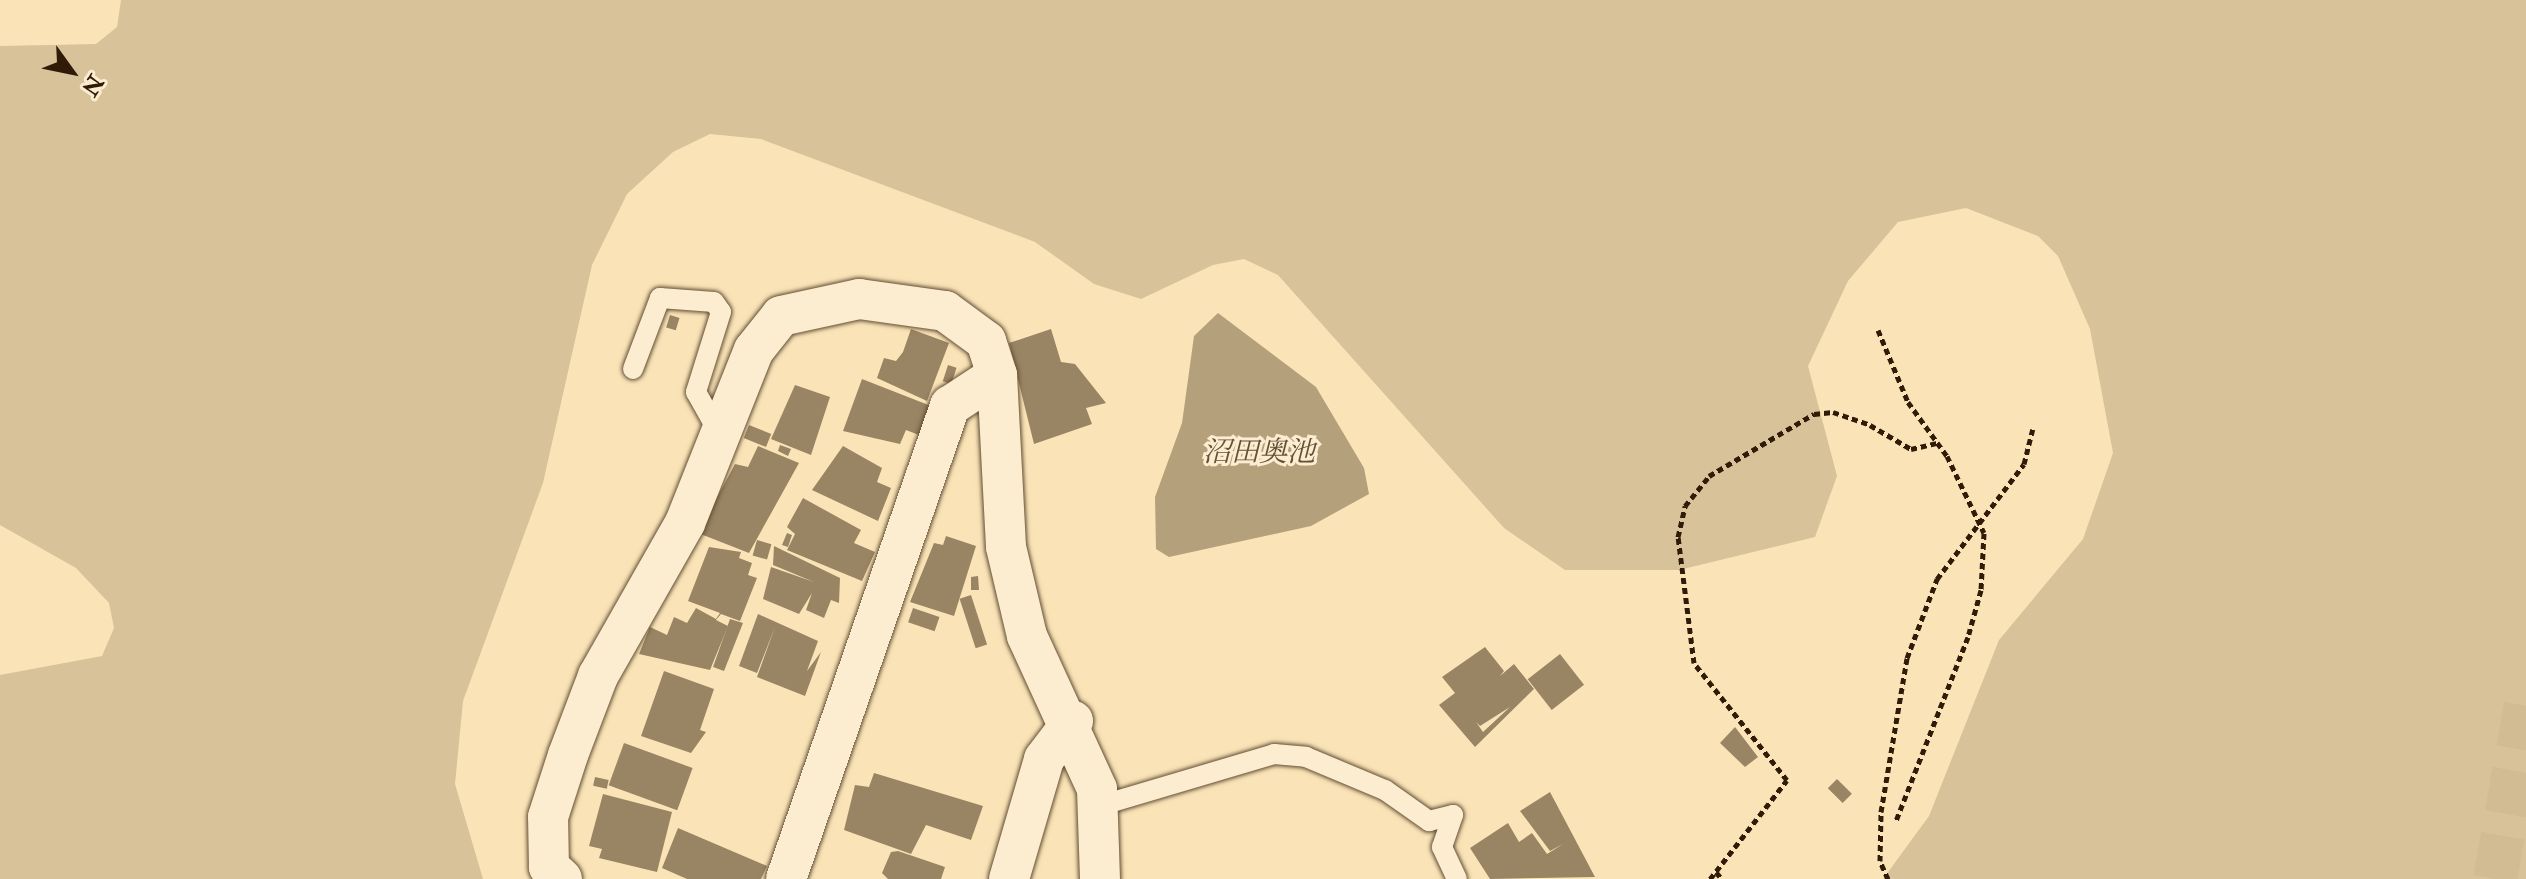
<!DOCTYPE html>
<html>
<head>
<meta charset="utf-8">
<style>
  body { margin:0 }
  #map { position:relative; width:2526px; height:879px; overflow:hidden; background:#fae4b7; font-family:"IM FELL Double Pica","Noto Serif JP",serif }
  div>[style] { position:absolute }
  [style*='--x'] { left:calc(var(--x)*1px); top:calc(var(--y)*1px); width:calc(var(--w)*1px); rotate:calc(var(--a)*1deg) }
  .green>* { inset:0; background:#d7c299 }
  .water>* { inset:0; background:#b5a07c }
  .building>* { inset:0; background:#998463; transform-origin:0 0 }
  .highway-tunnel>* { height:44px; margin-top:-22px; transform-origin:0; background:repeating-linear-gradient(90deg,#d1bc94 0 44px,transparent 0 66px) }
  .path>* { height:5px; margin-top:-2.5px; transform-origin:0; background:repeating-linear-gradient(90deg,#2f1b08 0 6px,transparent 0 10px) }
  .roads { filter:drop-shadow(0 0 2px #624d34) drop-shadow(0 0 2px #624d34) }
  .lane>* { height:20px; margin:-10px; padding:0 10px; transform-origin:10px; border-radius:10px; background:#fcedd0 }
  .street>* { height:40px; margin:-20px; padding:0 20px; transform-origin:20px; border-radius:20px; background:#fcedd0 }
  span { translate:-50% -50%; white-space:nowrap; text-align:center; line-height:1.15; -webkit-text-stroke:6px #fcedd0; paint-order:stroke }
  .water-label { font-size:28px; color:#655036; font-style:italic }
  .north { position:absolute; left:32px; top:32px; width:80px; height:80px; -webkit-text-stroke:6px #fcedd0; paint-order:stroke; rotate:123deg; font-size:22px; font-weight:700; line-height:32px; text-align:center; color:#2f1b08 }
  .north::after { content:''; display:block; margin:auto; width:28px; height:36px; background:#2f1b08; clip-path:polygon(50% 0,100% 100%,50% 72%,0 100%) }
</style>
</head>
<body>
<div id="map">
  <div class="green">
    <div style="clip-path:polygon(121px 0,2526px 0,2526px 879px,1883px 879px,1929px 816px,1999px 640px,2083px 539px,2113px 453px,2090px 329px,2058px 256px,2038px 236px,1966px 208px,1898px 222px,1848px 281px,1808px 366px,1837px 476px,1815px 537px,1679px 570px,1565px 570px,1504px 528px,1278px 275px,1244px 259px,1213px 265px,1141px 299px,1094px 284px,1035px 242px,761px 139px,710px 134px,673px 152px,627px 194px,592px 265px,543px 483px,463px 701px,455px 784px,483px 879px,0 879px,0 675px,102px 656px,114px 628px,109px 603px,76px 568px,0 525px,0 46px,96px 44px,117px 27px)"></div>
  </div>
  <div class="water">
    <div style="clip-path:polygon(1218px 313px,1316px 387px,1364px 468px,1369px 494px,1311px 526px,1169px 557px,1156px 549px,1155px 497px,1182px 423px,1194px 336px)"></div>
  </div>
  <div class="building">
    <div style="left:670px;top:315px;width:10px;height:13px;rotate:17deg"></div>
    <div style="clip-path:polygon(911px 329px,949px 343px,927px 401px,877px 378px,884px 358px,896px 361px,903px 352px)"></div>
    <div style="clip-path:polygon(1051px 329px,1061px 362px,1075px 364px,1106px 403px,1086px 408px,1092px 424px,1034px 444px,1009px 343px)"></div>
    <div style="left:948px;top:365px;width:9px;height:17px;rotate:18deg"></div>
    <div style="clip-path:polygon(862px 379px,931px 406px,919px 435px,906px 430px,900px 444px,843px 431px)"></div>
    <div style="clip-path:polygon(795px 385px,830px 397px,811px 455px,771px 439px)"></div>
    <div style="left:749px;top:425px;width:24px;height:14px;rotate:22deg"></div>
    <div style="clip-path:polygon(780px 445px,791px 449px,788px 456px,778px 451px)"></div>
    <div style="clip-path:polygon(758px 446px,799px 463px,749px 553px,698px 533px,735px 464px,748px 467px)"></div>
    <div style="clip-path:polygon(843px 446px,882px 468px,877px 482px,891px 488px,878px 521px,812px 490px)"></div>
    <div style="clip-path:polygon(803px 498px,861px 530px,854px 543px,875px 552px,862px 581px,787px 550px,795px 534px,787px 527px)"></div>
    <div style="clip-path:polygon(787px 533px,792px 535px,788px 547px,782px 545px)"></div>
    <div style="clip-path:polygon(946px 536px,976px 546px,954px 616px,910px 602px,934px 543px,943px 545px)"></div>
    <div style="left:757px;top:540px;width:15px;height:16px;rotate:16deg"></div>
    <div style="clip-path:polygon(774px 546px,840px 578px,839px 603px,831px 600px,824px 618px,806px 610px,812px 593px,799px 614px,763px 599px,771px 567px,814px 582px,773px 565px)"></div>
    <div style="clip-path:polygon(709px 547px,741px 552px,739px 558px,752px 563px,748px 575px,757px 578px,740px 621px,721px 614px,716px 620px,728px 626px,710px 670px,639px 654px,650px 627px,667px 635px,674px 617px,687px 623px,696px 608px,716px 619px,720px 613px,688px 601px)"></div>
    <div style="clip-path:polygon(978px 576px,979px 590px,971px 590px,971px 577px)"></div>
    <div style="left:971px;top:595px;width:52px;height:12px;rotate:72deg"></div>
    <div style="left:913px;top:608px;width:28px;height:15px;rotate:19deg"></div>
    <div style="clip-path:polygon(758px 614px,818px 641px,807px 671px,821px 652px,805px 696px,757px 677px,775px 627px,757px 673px,739px 666px)"></div>
    <div style="clip-path:polygon(730px 619px,743px 623px,724px 671px,713px 667px)"></div>
    <div style="clip-path:polygon(evenodd,1485px 647px,1504px 671px,1500px 676px,1514px 664px,1534px 689px,1475px 747px,1439px 705px,1455px 693px,1442px 677px,1485px 647px,1510px 707px,1483px 732px,1476px 722px,1480px 726px,1510px 707px)"></div>
    <div style="left:1560px;top:654px;width:39px;height:41px;rotate:52deg"></div>
    <div style="clip-path:polygon(664px 671px,714px 689px,700px 730px,706px 732px,691px 753px,641px 736px)"></div>
    <div style="clip-path:polygon(1735px 727px,1758px 757px,1745px 767px,1720px 743px)"></div>
    <div style="left:624px;top:743px;width:73px;height:45px;rotate:20deg"></div>
    <div style="clip-path:polygon(874px 773px,983px 806px,971px 840px,926px 825px,911px 854px,844px 830px,855px 785px,869px 787px)"></div>
    <div style="left:595px;top:777px;width:14px;height:9px;rotate:12deg"></div>
    <div style="left:1837px;top:779px;width:21px;height:13px;rotate:45deg"></div>
    <div style="clip-path:polygon(1550px 792px,1595px 877px,1490px 879px,1470px 848px,1508px 823px,1519px 842px,1532px 833px,1547px 854px,1563px 844px,1550px 851px,1520px 811px)"></div>
    <div style="clip-path:polygon(603px 794px,672px 812px,657px 872px,599px 858px,602px 849px,589px 846px)"></div>
    <div style="clip-path:polygon(678px 828px,767px 866px,761px 879px,687px 879px,662px 868px)"></div>
    <div style="clip-path:polygon(898px 851px,945px 867px,941px 879px,888px 879px,882px 873px,891px 852px)"></div>
  </div>
  <div class="highway-tunnel">
    <div style="--x:2495;--y:879;--w:177;--a:-79.9"></div>
  </div>
  <div class="path">
    <div style="--x:1878;--y:330;--w:78;--a:67.4"></div>
    <div style="--x:1908;--y:402;--w:67;--a:54.2"></div>
    <div style="--x:1947;--y:456;--w:85;--a:64.3"></div>
    <div style="--x:1984;--y:533;--w:57;--a:93"></div>
    <div style="--x:1981;--y:590;--w:49;--a:105.5"></div>
    <div style="--x:1968;--y:637;--w:198;--a:111.4"></div>
    <div style="--x:1716;--y:872;--w:9;--a:49"></div>
    <div style="--x:1710;--y:879;--w:125;--a:-52.1"></div>
    <div style="--x:1787;--y:780;--w:149;--a:-128.5"></div>
    <div style="--x:1694;--y:663;--w:127;--a:-97.2"></div>
    <div style="--x:1678;--y:537;--w:32;--a:-77"></div>
    <div style="--x:1685;--y:506;--w:38;--a:-51"></div>
    <div style="--x:1709;--y:476;--w:122;--a:-30.6"></div>
    <div style="--x:1814;--y:414;--w:19;--a:-6"></div>
    <div style="--x:1833;--y:412;--w:39;--a:19"></div>
    <div style="--x:1870;--y:425;--w:48;--a:30.3"></div>
    <div style="--x:1911;--y:449;--w:27;--a:-13"></div>
    <div style="--x:1888;--y:879;--w:20;--a:-114"></div>
    <div style="--x:1880;--y:861;--w:49;--a:-88.8"></div>
    <div style="--x:1881;--y:812;--w:156;--a:-80.4"></div>
    <div style="--x:1907;--y:658;--w:85;--a:-69.2"></div>
    <div style="--x:1937;--y:579;--w:144;--a:-52.9"></div>
    <div style="--x:2024;--y:464;--w:36;--a:-76"></div>
  </div>
  <div class="roads">
    <div class="lane">
      <div style="--x:633;--y:369;--w:76;--a:-69.2"></div>
      <div style="--x:660;--y:298;--w:54;--a:4.2"></div>
      <div style="--x:714;--y:302;--w:12;--a:55"></div>
      <div style="--x:721;--y:312;--w:84;--a:107.4"></div>
      <div style="--x:696;--y:392;--w:47;--a:60.7"></div>
      <div style="--x:1099;--y:806;--w:183;--a:-16.5"></div>
      <div style="--x:1274;--y:754;--w:32;--a:5"></div>
      <div style="--x:1306;--y:757;--w:86;--a:22.7"></div>
      <div style="--x:1385;--y:790;--w:54;--a:35.2"></div>
      <div style="--x:1429;--y:821;--w:25;--a:-14"></div>
      <div style="--x:1453;--y:815;--w:34;--a:109"></div>
      <div style="--x:1442;--y:847;--w:35;--a:65"></div>
    </div>
    <div class="street">
      <div style="--x:562;--y:879;--w:18;--a:-137"></div>
      <div style="--x:549;--y:867;--w:50;--a:-91.1"></div>
      <div style="--x:548;--y:817;--w:65;--a:-72.1"></div>
      <div style="--x:568;--y:755;--w:85;--a:-69.2"></div>
      <div style="--x:598;--y:676;--w:176;--a:-60.4"></div>
      <div style="--x:685;--y:523;--w:186;--a:-68.3"></div>
      <div style="--x:754;--y:350;--w:43;--a:-51.5"></div>
      <div style="--x:781;--y:316;--w:80;--a:-12.3"></div>
      <div style="--x:859;--y:299;--w:87;--a:7.9"></div>
      <div style="--x:945;--y:311;--w:51;--a:36.2"></div>
      <div style="--x:986;--y:341;--w:36;--a:72"></div>
      <div style="--x:997;--y:375;--w:172;--a:87"></div>
      <div style="--x:1006;--y:547;--w:91;--a:76.7"></div>
      <div style="--x:1027;--y:636;--w:168;--a:65.4"></div>
      <div style="--x:1097;--y:789;--w:90;--a:88.1"></div>
      <div style="--x:786;--y:879;--w:501;--a:-70.88"></div>
      <div style="--x:950;--y:406;--w:56;--a:-33.4"></div>
      <div style="--x:1009;--y:879;--w:125;--a:-73.7"></div>
      <div style="--x:1044;--y:759;--w:48;--a:-52.7"></div>
    </div>
  </div>
  <div class="water-label">
    <span style="left:1259px;top:453px">沼田奥池</span>
  </div>
  <div class="north">N</div>
</div>
</body>
</html>
